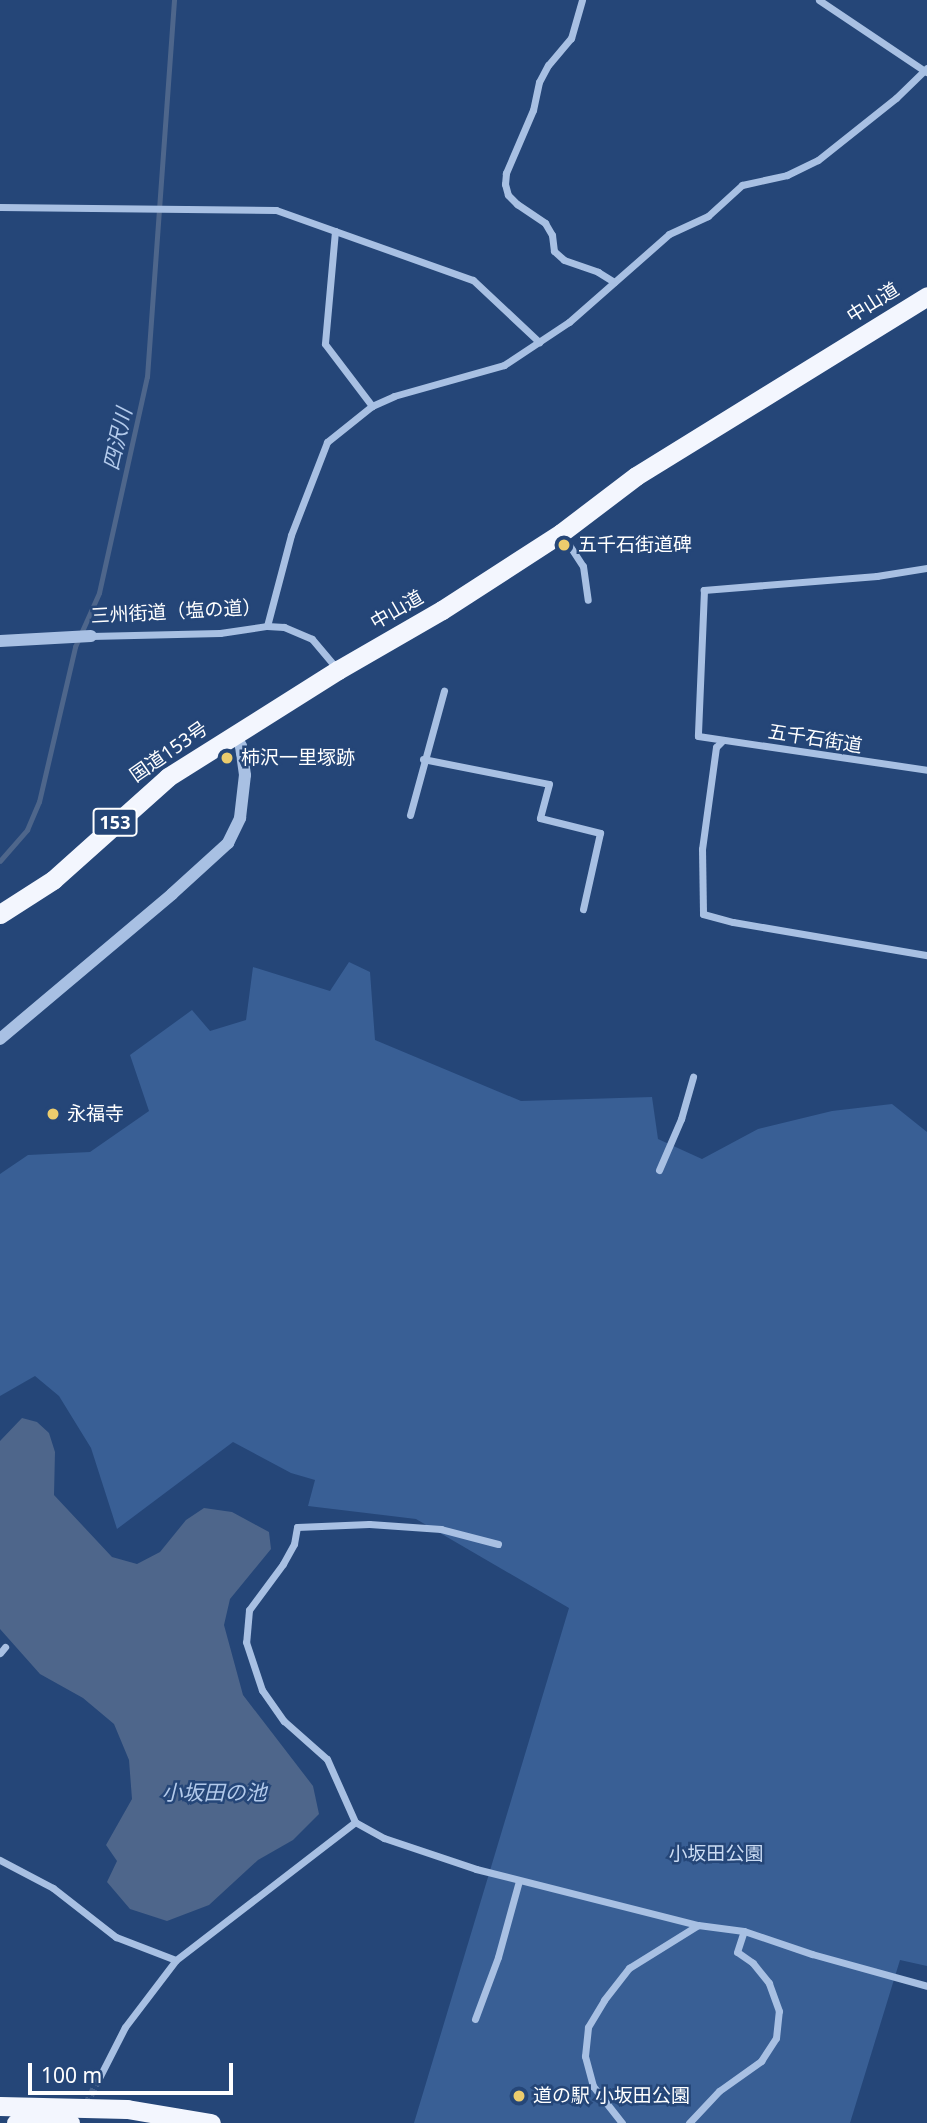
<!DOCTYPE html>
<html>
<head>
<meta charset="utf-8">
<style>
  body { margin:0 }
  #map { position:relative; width:927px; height:2123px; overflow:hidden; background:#254678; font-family:"Noto Sans","Noto Sans JP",sans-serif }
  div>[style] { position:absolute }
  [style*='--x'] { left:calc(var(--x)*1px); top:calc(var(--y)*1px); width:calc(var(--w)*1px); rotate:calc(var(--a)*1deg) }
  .green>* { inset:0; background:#395f95 }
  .water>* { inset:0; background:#4e668b }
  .stream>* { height:4.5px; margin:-2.25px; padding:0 2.25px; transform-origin:2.25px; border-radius:2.25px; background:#4e668b }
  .minor-tunnel>* { height:7px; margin-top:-3.5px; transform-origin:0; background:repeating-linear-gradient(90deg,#46628c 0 7px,transparent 0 10.5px) }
  .minor>* { height:7px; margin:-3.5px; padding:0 3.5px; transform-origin:3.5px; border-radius:3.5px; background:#a8c0e3 }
  .tertiary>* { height:12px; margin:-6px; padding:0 6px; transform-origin:6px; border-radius:6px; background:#a8c0e3 }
  .trunk>* { height:19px; margin:-9.5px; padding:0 9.5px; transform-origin:9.5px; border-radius:9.5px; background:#f3f6fe }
  .dots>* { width:19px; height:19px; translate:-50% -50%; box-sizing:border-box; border:4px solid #254678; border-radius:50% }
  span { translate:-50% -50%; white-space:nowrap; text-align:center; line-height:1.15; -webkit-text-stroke:5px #254678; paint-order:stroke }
  .shield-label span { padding:2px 5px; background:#254678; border:2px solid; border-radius:5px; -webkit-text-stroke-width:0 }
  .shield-label { font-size:18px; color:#fff; font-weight:700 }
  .street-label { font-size:19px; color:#fff }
  .poi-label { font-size:19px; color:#fff }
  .left { translate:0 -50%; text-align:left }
  .park-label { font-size:19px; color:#cadbf3 }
  .water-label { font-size:21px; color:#b3caeb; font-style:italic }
  .scale { position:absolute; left:28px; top:2063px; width:205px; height:32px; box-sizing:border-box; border:4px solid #fff; border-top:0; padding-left:9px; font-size:21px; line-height:24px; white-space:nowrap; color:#fff; -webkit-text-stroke:5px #254678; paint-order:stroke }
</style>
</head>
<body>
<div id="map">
  <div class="green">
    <div style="clip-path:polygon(349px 962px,370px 972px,375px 1040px,521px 1101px,652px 1097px,658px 1139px,702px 1159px,758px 1129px,832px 1111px,892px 1104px,927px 1132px,927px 1966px,900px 1960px,850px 2123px,414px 2123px,569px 1608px,416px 1519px,308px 1506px,315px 1480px,291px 1473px,233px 1442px,117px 1529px,91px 1448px,59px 1396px,35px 1376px,0 1396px,0 1174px,28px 1155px,90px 1152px,149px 1111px,130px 1055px,192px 1010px,210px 1031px,246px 1020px,253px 967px,330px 991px)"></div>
  </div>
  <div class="water">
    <div style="clip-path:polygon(22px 1418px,37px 1422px,49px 1433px,55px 1452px,54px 1495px,112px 1557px,137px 1564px,160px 1552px,186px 1520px,204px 1508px,232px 1512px,269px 1532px,271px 1549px,230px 1599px,224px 1625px,243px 1695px,313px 1786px,319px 1814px,293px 1840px,258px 1860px,209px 1905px,167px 1921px,130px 1909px,107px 1882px,117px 1861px,106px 1845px,132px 1799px,129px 1760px,114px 1724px,83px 1698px,40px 1674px,0 1629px,0 1441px)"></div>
  </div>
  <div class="stream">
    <div style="--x:0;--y:861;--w:41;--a:-48.9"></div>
    <div style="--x:27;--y:830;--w:30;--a:-67"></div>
    <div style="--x:39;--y:802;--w:159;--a:-76.9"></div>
    <div style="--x:75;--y:647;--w:59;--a:-66"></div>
    <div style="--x:99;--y:593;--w:221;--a:-77.5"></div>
    <div style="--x:147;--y:377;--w:378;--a:-85.9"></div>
  </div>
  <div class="minor-tunnel">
    <div style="--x:86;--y:2104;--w:27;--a:-63"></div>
  </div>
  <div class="minor">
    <div style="--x:582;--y:0;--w:40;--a:106"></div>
    <div style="--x:571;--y:38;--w:35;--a:130"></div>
    <div style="--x:548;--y:65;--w:19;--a:118"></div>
    <div style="--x:539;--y:82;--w:29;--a:102"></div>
    <div style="--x:533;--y:110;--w:69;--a:113.2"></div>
    <div style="--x:506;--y:173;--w:11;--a:95"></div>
    <div style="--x:505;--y:184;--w:11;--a:75"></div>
    <div style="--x:508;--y:195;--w:13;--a:45"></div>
    <div style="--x:517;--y:204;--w:34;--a:34"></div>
    <div style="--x:545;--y:223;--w:14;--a:60"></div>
    <div style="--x:552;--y:235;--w:16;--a:83"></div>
    <div style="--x:554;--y:251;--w:13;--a:42"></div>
    <div style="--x:564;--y:260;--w:36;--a:19"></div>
    <div style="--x:598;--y:272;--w:19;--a:32"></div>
    <div style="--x:819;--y:0;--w:129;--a:33.9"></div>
    <div style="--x:0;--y:207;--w:276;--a:0.6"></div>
    <div style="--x:276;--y:210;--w:209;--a:19.6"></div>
    <div style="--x:473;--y:280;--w:91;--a:43.2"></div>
    <div style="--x:335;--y:231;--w:113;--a:95.1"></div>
    <div style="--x:325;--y:344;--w:78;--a:52.8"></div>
    <div style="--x:562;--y:534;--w:38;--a:57"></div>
    <div style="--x:583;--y:566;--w:34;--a:82"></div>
    <div style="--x:927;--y:568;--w:51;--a:170.9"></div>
    <div style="--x:877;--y:576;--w:174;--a:175.4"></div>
    <div style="--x:704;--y:590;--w:146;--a:92.4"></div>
    <div style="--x:698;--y:736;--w:232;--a:8.4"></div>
    <div style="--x:267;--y:626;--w:94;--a:-75.2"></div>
    <div style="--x:291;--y:535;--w:100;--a:-68.8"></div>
    <div style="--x:327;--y:442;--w:58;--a:-38.7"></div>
    <div style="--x:372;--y:406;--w:24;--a:-24"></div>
    <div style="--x:394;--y:396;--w:114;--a:-15.7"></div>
    <div style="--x:504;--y:365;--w:78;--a:-33.5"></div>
    <div style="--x:569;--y:322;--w:133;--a:-41.3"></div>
    <div style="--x:669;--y:234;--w:43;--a:-24.8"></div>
    <div style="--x:708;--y:216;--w:46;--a:-42.4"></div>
    <div style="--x:742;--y:185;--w:46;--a:-12.5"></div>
    <div style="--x:787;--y:175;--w:34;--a:-26"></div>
    <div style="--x:818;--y:160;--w:100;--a:-38.5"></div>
    <div style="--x:896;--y:98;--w:43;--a:-44.1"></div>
    <div style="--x:91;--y:636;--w:129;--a:-1.3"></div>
    <div style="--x:220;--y:633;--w:48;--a:-8.5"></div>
    <div style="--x:267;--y:626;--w:17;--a:3"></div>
    <div style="--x:284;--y:627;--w:30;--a:23"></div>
    <div style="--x:312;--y:639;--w:38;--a:50"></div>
    <div style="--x:722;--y:741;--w:8;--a:135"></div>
    <div style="--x:716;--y:747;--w:103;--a:97.8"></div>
    <div style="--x:702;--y:849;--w:65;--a:89.1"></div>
    <div style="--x:703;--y:914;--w:31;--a:15"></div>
    <div style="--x:733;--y:922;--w:197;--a:9.7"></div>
    <div style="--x:423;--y:759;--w:128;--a:11.2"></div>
    <div style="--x:549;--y:784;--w:35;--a:105"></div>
    <div style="--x:540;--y:818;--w:62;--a:14"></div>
    <div style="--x:600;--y:833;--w:78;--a:102.6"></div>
    <div style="--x:410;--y:815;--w:129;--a:-74.7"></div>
    <div style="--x:659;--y:1170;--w:56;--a:-66.7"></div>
    <div style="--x:681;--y:1119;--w:44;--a:-74.1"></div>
    <div style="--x:498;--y:1544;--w:59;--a:-165.3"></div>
    <div style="--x:441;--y:1529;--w:72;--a:-176"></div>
    <div style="--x:369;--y:1524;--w:72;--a:177.6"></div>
    <div style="--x:297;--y:1527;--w:17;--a:100"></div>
    <div style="--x:294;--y:1544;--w:23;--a:119"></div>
    <div style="--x:283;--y:1564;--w:57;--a:126.5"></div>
    <div style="--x:249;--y:1610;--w:32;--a:95"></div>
    <div style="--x:246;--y:1642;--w:51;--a:71.6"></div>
    <div style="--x:262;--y:1690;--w:38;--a:55"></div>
    <div style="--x:284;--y:1721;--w:57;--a:41.5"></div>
    <div style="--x:327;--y:1759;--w:69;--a:66"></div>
    <div style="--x:355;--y:1822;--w:33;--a:29"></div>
    <div style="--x:384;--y:1838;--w:97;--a:18.6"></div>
    <div style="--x:476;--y:1869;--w:229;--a:14.2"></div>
    <div style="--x:698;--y:1925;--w:46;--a:7.4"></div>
    <div style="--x:744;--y:1931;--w:72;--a:18.7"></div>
    <div style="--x:812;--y:1954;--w:119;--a:15.5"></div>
    <div style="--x:0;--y:1653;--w:8;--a:-50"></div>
    <div style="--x:0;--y:1860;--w:60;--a:27.8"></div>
    <div style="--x:53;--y:1888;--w:80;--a:37.9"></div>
    <div style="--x:116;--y:1937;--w:64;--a:21"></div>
    <div style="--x:475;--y:2019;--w:66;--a:-69.6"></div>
    <div style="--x:498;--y:1957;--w:79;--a:-74.6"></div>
    <div style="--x:98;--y:2080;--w:59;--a:-63"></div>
    <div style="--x:125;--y:2027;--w:84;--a:-52.7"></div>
    <div style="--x:176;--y:1960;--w:226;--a:-37.6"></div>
    <div style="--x:622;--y:2123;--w:47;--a:-128.1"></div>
    <div style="--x:593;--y:2086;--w:31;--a:-105"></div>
    <div style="--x:585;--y:2056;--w:29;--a:-84"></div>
    <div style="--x:588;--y:2027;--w:31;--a:-59"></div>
    <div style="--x:604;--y:2000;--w:41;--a:-52"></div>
    <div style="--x:629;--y:1968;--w:81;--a:-31.9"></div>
    <div style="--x:689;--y:2123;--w:44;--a:-46.8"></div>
    <div style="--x:719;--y:2091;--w:52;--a:-35.5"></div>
    <div style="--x:761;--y:2061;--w:27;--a:-57"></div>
    <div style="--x:776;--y:2038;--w:27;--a:-84"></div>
    <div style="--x:779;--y:2011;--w:30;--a:-110"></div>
    <div style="--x:769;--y:1983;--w:26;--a:-129"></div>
    <div style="--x:753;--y:1963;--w:19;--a:-145"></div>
    <div style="--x:737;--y:1952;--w:22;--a:-72"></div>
  </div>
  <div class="tertiary">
    <div style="--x:0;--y:641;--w:91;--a:-3.1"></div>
    <div style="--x:0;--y:1039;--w:225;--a:-40.1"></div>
    <div style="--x:172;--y:894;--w:76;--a:-42.3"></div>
    <div style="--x:228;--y:843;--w:28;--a:-64"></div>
    <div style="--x:240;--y:818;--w:43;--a:-83.4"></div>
    <div style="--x:245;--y:775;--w:29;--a:-98"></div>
    <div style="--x:241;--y:746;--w:13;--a:-119"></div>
  </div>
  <div class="trunk">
    <div style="--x:0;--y:914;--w:63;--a:-32.7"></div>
    <div style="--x:53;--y:880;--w:154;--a:-41.8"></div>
    <div style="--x:168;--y:777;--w:201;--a:-32.2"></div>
    <div style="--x:338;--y:670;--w:120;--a:-30"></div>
    <div style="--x:442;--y:610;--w:142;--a:-32.9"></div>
    <div style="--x:561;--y:533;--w:94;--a:-37.2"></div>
    <div style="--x:636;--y:476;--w:342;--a:-31.7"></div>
    <div style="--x:0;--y:2106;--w:127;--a:1.4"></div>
    <div style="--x:127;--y:2109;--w:85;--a:9.5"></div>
    <div style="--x:16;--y:2123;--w:54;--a:0"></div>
  </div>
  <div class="dots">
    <div style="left:564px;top:545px;background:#eccc6d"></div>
    <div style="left:227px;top:758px;background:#eccc6d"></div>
    <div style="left:53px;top:1114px;background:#eccc6d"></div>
    <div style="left:519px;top:2096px;background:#eccc6d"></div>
  </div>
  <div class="shield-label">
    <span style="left:115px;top:822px">153</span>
  </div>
  <div class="street-label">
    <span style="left:873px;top:303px;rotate:-32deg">中山道</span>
    <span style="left:397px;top:610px;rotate:-30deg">中山道</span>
    <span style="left:176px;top:612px;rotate:-3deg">三州街道（塩の道）</span>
    <span style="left:815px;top:739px;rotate:9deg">五千石街道</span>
    <span style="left:169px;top:752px;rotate:-35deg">国道153号</span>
  </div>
  <div class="poi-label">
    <span class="left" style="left:578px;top:545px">五千石街道碑</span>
    <span class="left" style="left:241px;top:758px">柿沢一里塚跡</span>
    <span class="left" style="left:67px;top:1114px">永福寺</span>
    <span class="left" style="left:533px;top:2096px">道の駅 小坂田公園</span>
  </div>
  <div class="park-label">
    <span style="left:716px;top:1854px">小坂田公園</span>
  </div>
  <div class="water-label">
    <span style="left:117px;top:439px;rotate:-77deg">四沢川</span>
    <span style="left:214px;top:1792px">小坂田の池</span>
  </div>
  <div class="scale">100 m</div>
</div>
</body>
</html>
